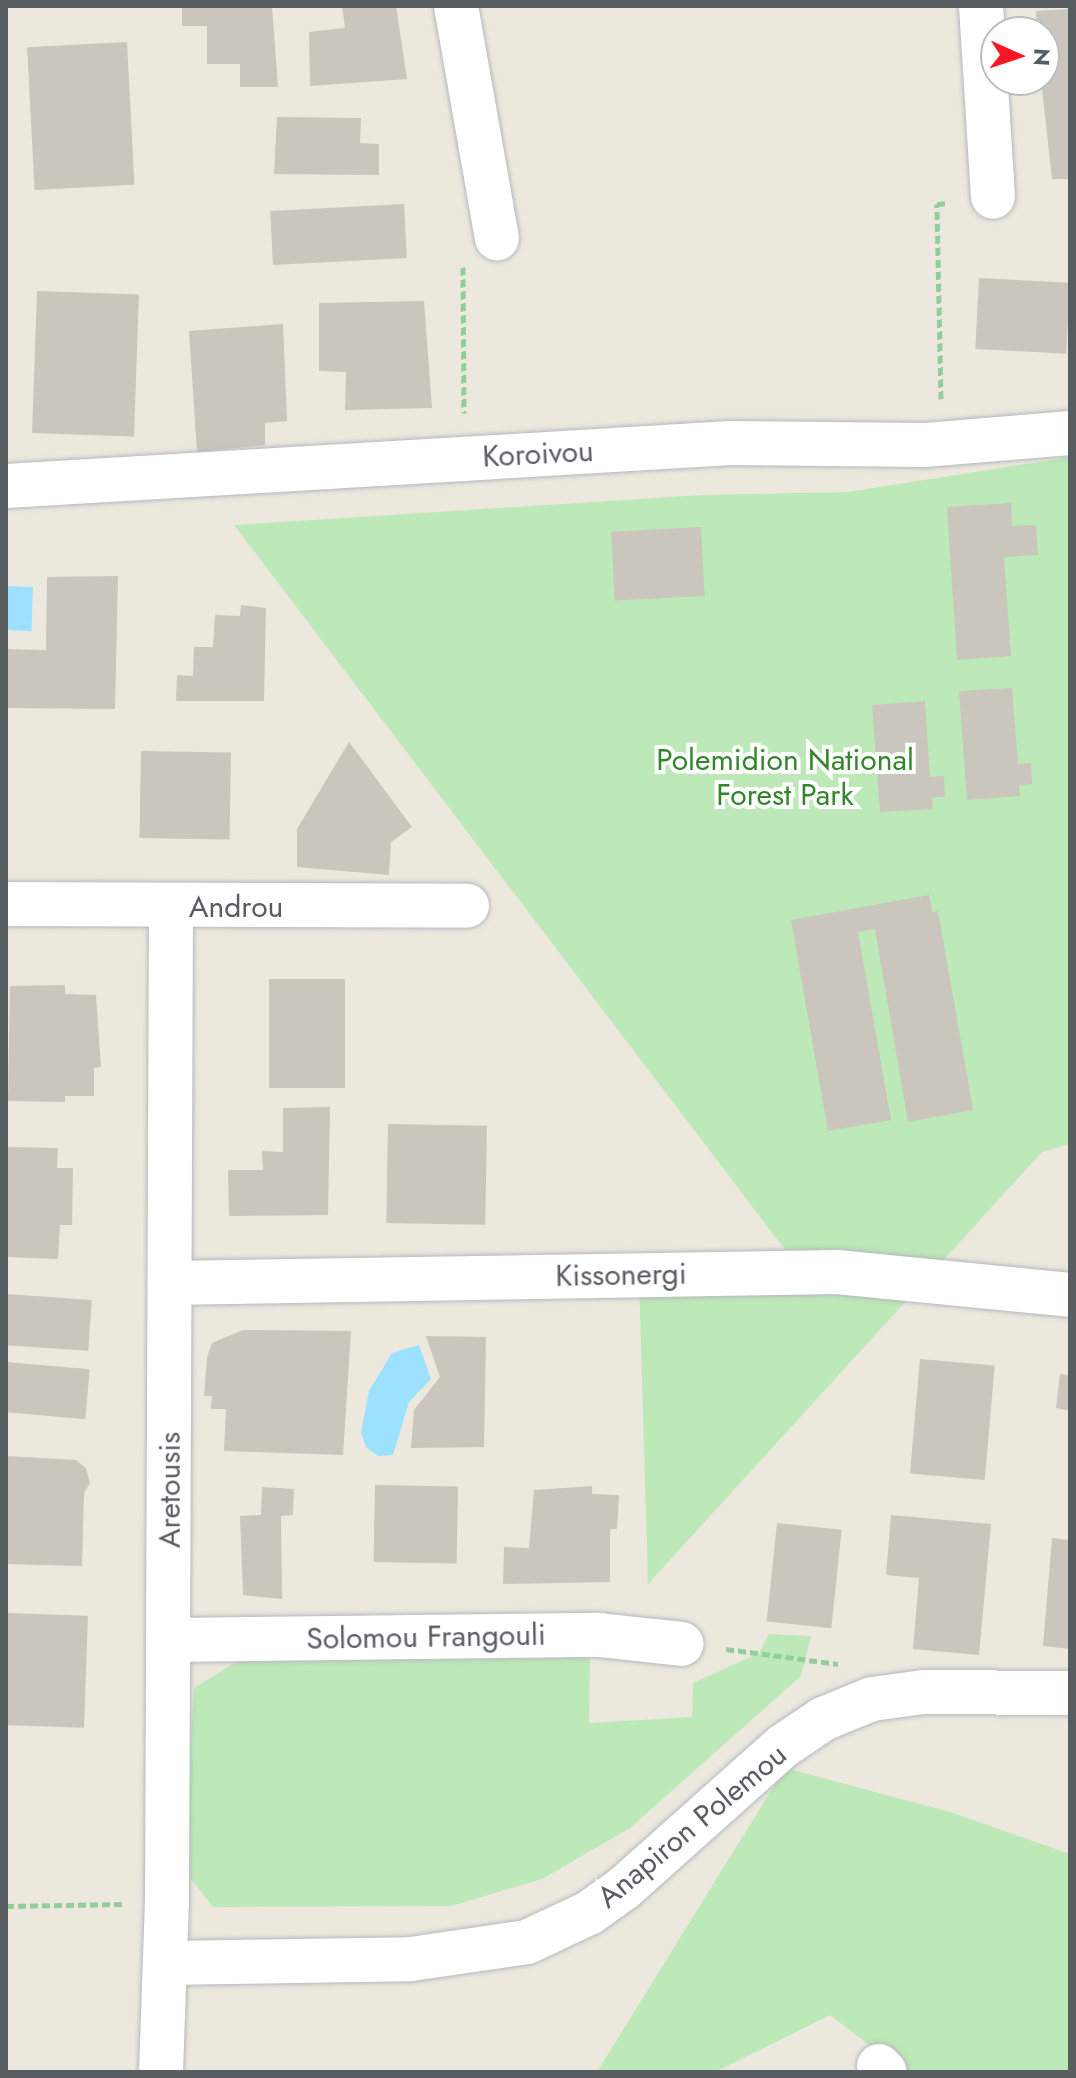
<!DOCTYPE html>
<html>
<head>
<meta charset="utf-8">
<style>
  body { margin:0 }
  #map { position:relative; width:1076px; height:2078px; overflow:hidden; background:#ede8de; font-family:Jost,sans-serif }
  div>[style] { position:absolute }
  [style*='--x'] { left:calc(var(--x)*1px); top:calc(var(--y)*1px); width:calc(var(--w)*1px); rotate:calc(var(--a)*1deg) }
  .green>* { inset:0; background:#bde8b7 }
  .water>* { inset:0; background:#9ce1ff; transform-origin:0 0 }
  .building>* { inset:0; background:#cac5bd; transform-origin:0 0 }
  .path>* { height:5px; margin-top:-2.5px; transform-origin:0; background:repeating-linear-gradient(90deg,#92ce9b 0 8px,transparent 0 12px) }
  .roads { filter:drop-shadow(0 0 2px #b4b9bd) drop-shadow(0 0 2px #b4b9bd) }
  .minor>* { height:44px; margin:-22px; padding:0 22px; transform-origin:22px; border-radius:22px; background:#fff }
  span { translate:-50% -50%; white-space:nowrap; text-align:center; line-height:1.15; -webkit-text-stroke:8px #fff; paint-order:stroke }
  .street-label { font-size:30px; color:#575d61 }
  .park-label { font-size:30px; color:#33862b }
  .frame { position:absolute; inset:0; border:8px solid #575d61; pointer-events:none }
  .north { position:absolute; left:980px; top:16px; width:80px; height:80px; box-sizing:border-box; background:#fff; border:2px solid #bcbec0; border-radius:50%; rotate:93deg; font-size:22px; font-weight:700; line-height:32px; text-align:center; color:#575d61 }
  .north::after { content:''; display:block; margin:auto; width:28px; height:36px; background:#fc1522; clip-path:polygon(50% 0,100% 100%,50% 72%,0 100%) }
</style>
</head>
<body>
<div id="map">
  <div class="green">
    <div style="clip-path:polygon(1070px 457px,1070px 1144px,1042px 1152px,648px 1584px,639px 1280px,805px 1276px,234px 525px,702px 495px,848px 492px)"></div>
    <div style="clip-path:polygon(769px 1634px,811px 1636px,801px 1676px,630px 1828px,542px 1879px,451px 1906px,213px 1907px,184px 1870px,194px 1688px,236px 1662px,590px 1658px,589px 1723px,692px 1717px,693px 1683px,759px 1653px)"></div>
    <div style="clip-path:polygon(785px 1768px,950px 1812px,1070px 1854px,1070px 2072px,905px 2072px,830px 2015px,715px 2072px,597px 2072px)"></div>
  </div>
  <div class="water">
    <div style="left:6px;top:586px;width:27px;height:44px;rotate:2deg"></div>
    <div style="clip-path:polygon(419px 1345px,431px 1379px,409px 1402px,393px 1455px,378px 1456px,366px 1447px,361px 1432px,369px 1391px,392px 1353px)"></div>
  </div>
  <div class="building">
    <div style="clip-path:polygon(182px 6px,272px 6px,278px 87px,240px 87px,240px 64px,207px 64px,207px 26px,182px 26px)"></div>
    <div style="clip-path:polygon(342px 6px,396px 6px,407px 79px,310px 86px,309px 32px,345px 28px)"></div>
    <div style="clip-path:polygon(1070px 9px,1070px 179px,1052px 179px,1041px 80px,1044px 32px,1037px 32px,1036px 11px)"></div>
    <div style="left:127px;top:42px;width:143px;height:100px;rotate:87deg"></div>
    <div style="clip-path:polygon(277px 117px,361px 118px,360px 143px,379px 144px,379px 175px,274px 174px)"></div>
    <div style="left:404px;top:204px;width:54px;height:134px;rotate:87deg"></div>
    <div style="left:979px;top:278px;width:91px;height:71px;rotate:3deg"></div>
    <div style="left:37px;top:291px;width:102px;height:142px;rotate:2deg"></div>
    <div style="clip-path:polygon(424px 301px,432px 408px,345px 410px,346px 372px,319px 371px,319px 303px)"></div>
    <div style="clip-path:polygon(283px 324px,287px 421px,265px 423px,265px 445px,197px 452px,189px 331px)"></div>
    <div style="clip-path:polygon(1011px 503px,1012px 526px,1036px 525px,1038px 555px,1004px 557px,1011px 656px,957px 660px,947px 507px)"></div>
    <div style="left:701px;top:527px;width:69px;height:90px;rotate:87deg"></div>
    <div style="clip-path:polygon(118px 576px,115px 709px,6px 708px,6px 649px,46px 650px,47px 577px)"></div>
    <div style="clip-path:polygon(241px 605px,266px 608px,264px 701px,176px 701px,177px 675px,193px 676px,194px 647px,213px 647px,215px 615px,240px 616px)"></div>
    <div style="clip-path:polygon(1012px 688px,1018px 764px,1031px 763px,1032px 784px,1019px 785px,1020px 796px,967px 800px,959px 691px)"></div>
    <div style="clip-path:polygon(925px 701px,930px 777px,944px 776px,945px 797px,932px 797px,933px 809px,880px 812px,872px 705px)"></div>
    <div style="clip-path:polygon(349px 742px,412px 827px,391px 842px,389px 875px,297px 867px,297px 829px)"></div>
    <div style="left:141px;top:751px;width:90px;height:87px;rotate:1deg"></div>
    <div style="clip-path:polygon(929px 895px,932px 912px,938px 911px,973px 1110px,908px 1122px,875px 929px,858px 932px,891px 1120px,828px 1131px,791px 920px)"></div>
    <div style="left:269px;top:979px;width:76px;height:109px"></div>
    <div style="clip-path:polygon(65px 985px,65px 994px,96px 995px,101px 1067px,94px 1068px,94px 1096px,65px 1096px,65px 1102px,8px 1101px,10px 986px)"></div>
    <div style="clip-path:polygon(330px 1107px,328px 1215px,229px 1216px,228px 1170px,263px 1170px,262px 1151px,283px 1152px,283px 1108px)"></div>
    <div style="left:388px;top:1124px;width:99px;height:99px;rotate:1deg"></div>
    <div style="clip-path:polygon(6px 1147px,58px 1148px,57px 1168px,73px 1168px,72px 1225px,60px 1225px,58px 1259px,6px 1257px)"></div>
    <div style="left:6px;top:1294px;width:86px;height:51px;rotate:4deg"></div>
    <div style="clip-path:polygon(243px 1330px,351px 1331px,343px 1455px,224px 1451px,226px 1409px,211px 1409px,212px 1396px,204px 1396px,207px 1357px,212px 1343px)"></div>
    <div style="clip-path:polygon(426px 1336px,486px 1337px,484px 1447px,411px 1448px,414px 1410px,440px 1377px)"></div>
    <div style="left:920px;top:1359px;width:75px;height:115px;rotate:5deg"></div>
    <div style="left:6px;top:1362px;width:84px;height:50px;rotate:5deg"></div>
    <div style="clip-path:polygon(1060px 1374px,1070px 1375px,1070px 1411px,1056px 1408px)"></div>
    <div style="clip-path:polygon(6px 1456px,76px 1460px,86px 1468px,90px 1483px,84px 1493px,82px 1566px,6px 1564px)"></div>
    <div style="left:375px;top:1485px;width:83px;height:77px;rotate:1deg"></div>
    <div style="clip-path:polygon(592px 1486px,592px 1494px,619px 1495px,617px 1529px,610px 1529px,610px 1582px,503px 1584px,504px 1547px,529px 1548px,534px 1490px)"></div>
    <div style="clip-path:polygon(262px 1487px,294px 1489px,293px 1515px,281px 1516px,282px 1599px,243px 1595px,240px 1516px,261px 1515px)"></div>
    <div style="clip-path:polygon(891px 1515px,991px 1524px,979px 1655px,913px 1649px,919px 1578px,886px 1575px)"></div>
    <div style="left:777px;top:1523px;width:65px;height:99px;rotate:6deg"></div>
    <div style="clip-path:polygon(1052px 1538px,1070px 1540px,1070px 1649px,1043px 1646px)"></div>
    <div style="left:6px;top:1613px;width:82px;height:112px;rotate:2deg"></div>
  </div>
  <div class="path">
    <div style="--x:463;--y:267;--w:146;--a:89.6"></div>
    <div style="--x:941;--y:399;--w:195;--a:-91.2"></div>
    <div style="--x:937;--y:204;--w:11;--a:-5"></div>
    <div style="--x:726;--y:1649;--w:113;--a:7.6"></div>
    <div style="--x:6;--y:1906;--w:116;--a:-1"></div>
  </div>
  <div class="roads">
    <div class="minor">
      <div style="--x:456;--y:6;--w:236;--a:80"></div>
      <div style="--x:981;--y:6;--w:191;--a:86.4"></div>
      <div style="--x:6;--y:486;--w:726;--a:-3.39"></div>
      <div style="--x:731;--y:443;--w:193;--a:0.6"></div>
      <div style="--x:924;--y:445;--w:146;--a:-4.7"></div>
      <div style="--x:6;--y:904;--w:461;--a:0.2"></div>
      <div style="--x:170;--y:1283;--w:667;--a:-0.94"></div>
      <div style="--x:837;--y:1272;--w:234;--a:5.6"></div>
      <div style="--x:169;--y:1640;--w:430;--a:-0.7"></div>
      <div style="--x:599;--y:1635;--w:83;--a:6.2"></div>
      <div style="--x:166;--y:1963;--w:245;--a:-0.9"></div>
      <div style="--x:411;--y:1959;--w:117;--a:-8.3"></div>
      <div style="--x:527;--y:1942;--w:68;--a:-25.1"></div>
      <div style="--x:589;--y:1913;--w:43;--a:-35.5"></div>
      <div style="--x:624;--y:1888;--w:213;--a:-41.8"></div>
      <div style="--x:783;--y:1746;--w:48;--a:-34"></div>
      <div style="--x:823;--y:1719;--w:53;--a:-22.2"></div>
      <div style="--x:872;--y:1699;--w:52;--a:-7.7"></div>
      <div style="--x:924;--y:1692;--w:146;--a:0.4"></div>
      <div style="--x:879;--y:2066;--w:8;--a:45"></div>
      <div style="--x:161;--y:2072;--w:168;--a:-88"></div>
      <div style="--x:167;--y:1904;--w:996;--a:-89.77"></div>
    </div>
  </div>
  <div class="street-label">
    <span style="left:538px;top:454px;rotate:-3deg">Koroivou</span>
    <span style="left:236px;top:907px">Androu</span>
    <span style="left:621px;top:1275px;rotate:-1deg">Kissonergi</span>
    <span style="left:170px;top:1490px;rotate:-90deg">Aretousis</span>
    <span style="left:426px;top:1637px;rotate:-1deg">Solomou Frangouli</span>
    <span style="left:692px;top:1826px;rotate:-40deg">Anapiron Polemou</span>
  </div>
  <div class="park-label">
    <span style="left:785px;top:777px">Polemidion National<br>Forest Park</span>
  </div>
  <div class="frame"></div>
  <div class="north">N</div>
</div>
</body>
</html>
